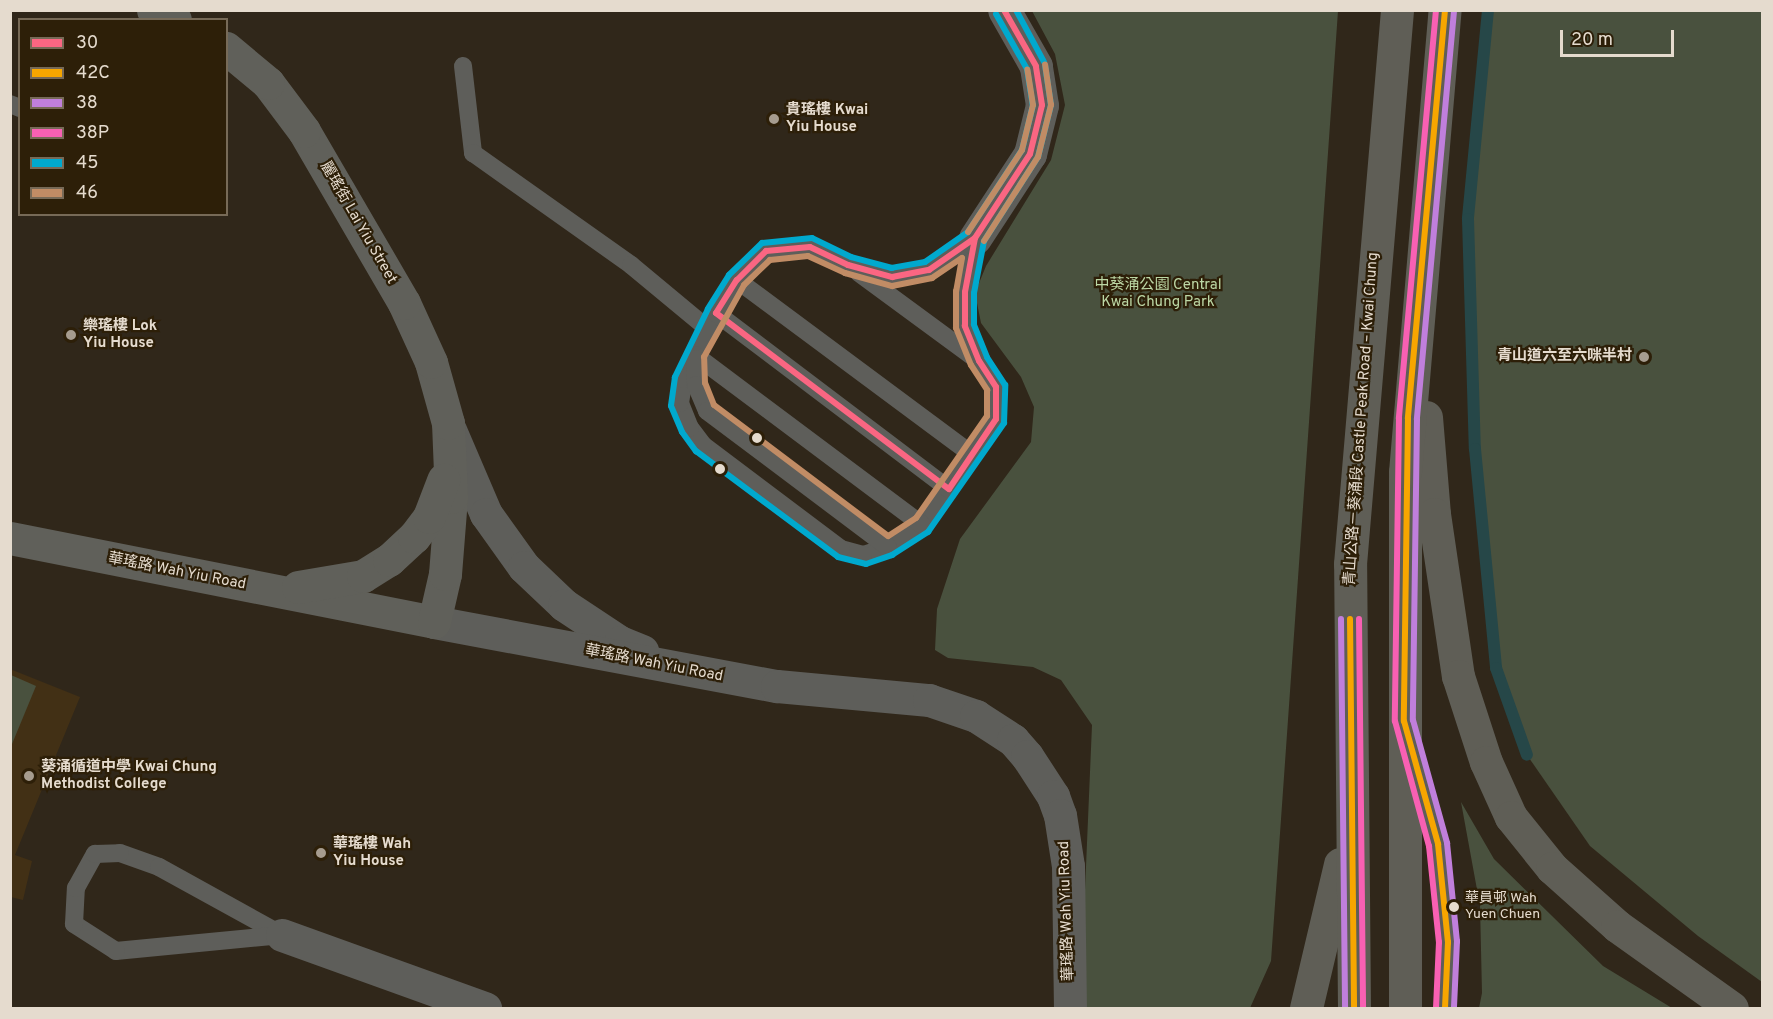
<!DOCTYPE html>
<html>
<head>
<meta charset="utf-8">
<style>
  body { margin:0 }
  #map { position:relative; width:1773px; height:1019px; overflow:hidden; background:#30271a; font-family:Overpass,"Noto Sans TC",sans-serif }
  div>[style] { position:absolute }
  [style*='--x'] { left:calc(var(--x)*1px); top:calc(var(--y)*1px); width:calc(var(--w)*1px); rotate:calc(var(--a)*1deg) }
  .built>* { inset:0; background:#423015 }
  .green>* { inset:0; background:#49513e }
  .stream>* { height:12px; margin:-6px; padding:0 6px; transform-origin:6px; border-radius:6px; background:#264748 }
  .lane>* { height:18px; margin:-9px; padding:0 9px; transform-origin:9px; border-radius:9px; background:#5e5e5a }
  .street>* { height:33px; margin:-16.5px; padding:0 16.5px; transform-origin:16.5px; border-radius:16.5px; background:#5e5e5a }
  .secondary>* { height:33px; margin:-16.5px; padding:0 16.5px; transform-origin:16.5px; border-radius:16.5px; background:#60605a }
  .primary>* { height:33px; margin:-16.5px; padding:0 16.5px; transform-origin:16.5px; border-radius:16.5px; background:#5f5e56 }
  .bus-1>* { height:6px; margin:-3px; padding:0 3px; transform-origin:3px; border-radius:3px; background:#fa6682 }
  .bus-2>* { height:6px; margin:-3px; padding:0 3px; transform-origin:3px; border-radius:3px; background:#f7a600 }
  .bus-3>* { height:6px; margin:-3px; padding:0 3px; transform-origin:3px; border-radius:3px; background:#c07fdc }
  .bus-4>* { height:6px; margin:-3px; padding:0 3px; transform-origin:3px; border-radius:3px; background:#f860b3 }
  .bus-5>* { height:6px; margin:-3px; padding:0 3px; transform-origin:3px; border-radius:3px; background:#00a9ce }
  .bus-6>* { height:6px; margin:-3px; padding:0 3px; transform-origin:3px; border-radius:3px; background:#c18c65 }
  .dots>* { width:16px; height:16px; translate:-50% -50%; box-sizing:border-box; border:3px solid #2d1f08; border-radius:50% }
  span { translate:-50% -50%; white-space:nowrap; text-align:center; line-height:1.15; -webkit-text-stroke:4.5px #2d1f08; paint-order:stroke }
  .bus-label { font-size:14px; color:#e5dbce }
  .left { translate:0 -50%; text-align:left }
  .poi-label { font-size:15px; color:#e5dbce; font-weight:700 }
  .right { translate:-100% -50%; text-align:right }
  .street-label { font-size:15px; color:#e5dbce }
  .park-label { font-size:15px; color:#bcd7a5 }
  .frame { position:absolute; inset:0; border:12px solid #e5dbce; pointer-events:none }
  .legend { position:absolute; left:18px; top:18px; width:210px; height:198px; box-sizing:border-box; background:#2d1f08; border:2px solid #776a57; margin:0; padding:8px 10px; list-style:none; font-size:18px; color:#e5dbce }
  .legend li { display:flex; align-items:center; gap:12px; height:30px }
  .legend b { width:30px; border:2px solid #776a57 }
  .scale { position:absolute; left:1560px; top:30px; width:114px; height:27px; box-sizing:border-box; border:3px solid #e5dbce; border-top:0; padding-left:8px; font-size:18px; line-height:21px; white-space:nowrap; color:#e5dbce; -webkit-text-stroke:4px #2d1f08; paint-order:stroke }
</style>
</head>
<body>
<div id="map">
  <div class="built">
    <div style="clip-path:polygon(10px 669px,80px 697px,15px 855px,32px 861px,23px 900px,11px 897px)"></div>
  </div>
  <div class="green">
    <div style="clip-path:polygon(1032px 11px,1338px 11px,1271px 961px,1250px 1008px,1080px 1008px,1092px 725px,1061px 680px,1033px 667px,948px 658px,935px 650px,937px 609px,960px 539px,1031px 442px,1034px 407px,1021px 377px,981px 323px,975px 293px,986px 266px,1051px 160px,1065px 105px,1055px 54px)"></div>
    <div style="clip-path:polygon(1488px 11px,1762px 11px,1762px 982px,1698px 936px,1590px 846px,1527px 755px,1496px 668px,1475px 449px,1468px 219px)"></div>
    <div style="clip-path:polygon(11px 675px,36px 686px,12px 744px,10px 744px)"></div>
    <div style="clip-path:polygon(1461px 802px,1494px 859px,1603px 966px,1672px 1008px,1479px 1008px,1482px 993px,1480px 906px)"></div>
  </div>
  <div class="stream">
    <div style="--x:1488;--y:10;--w:210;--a:95.5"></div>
    <div style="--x:1468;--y:219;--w:230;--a:88.3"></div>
    <div style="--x:1475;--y:449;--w:220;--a:84.5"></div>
    <div style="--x:1496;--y:668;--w:92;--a:70.4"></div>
  </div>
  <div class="lane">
    <div style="--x:463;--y:66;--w:88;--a:83.4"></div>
    <div style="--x:473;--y:153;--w:194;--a:35.3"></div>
    <div style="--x:631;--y:265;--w:100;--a:39.7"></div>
    <div style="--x:10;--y:104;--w:11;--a:22"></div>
    <div style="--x:975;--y:238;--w:55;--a:100.5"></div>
    <div style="--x:965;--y:292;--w:34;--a:90"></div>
    <div style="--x:965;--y:326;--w:38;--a:68"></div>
    <div style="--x:979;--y:361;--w:31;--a:57"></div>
    <div style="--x:996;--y:387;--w:32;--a:90"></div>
    <div style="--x:996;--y:419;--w:129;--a:124.9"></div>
    <div style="--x:922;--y:525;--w:40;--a:147.1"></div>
    <div style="--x:888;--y:547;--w:26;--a:162"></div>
    <div style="--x:863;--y:555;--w:23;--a:-165"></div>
    <div style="--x:841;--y:549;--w:173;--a:-143"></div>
    <div style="--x:703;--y:445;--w:21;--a:-127"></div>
    <div style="--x:690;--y:428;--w:27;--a:-112"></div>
    <div style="--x:680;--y:403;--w:24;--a:-81"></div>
    <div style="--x:684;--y:379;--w:73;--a:-64.1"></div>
    <div style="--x:716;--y:313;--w:39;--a:-58"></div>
    <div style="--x:737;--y:280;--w:41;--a:-45"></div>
    <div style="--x:766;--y:251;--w:44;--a:-5.2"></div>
    <div style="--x:810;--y:247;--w:42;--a:25.3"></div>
    <div style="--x:848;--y:265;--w:46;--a:15.3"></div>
    <div style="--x:892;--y:277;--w:38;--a:-11"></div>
    <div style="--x:929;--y:270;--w:56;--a:-34.8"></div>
    <div style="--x:859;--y:273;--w:149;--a:36.3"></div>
    <div style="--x:737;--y:280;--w:294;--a:36.6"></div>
    <div style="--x:716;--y:313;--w:292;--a:37.1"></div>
    <div style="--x:695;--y:355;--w:284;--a:36.8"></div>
    <div style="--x:695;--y:359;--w:26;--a:88"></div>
    <div style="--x:696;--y:385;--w:28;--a:67"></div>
    <div style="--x:707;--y:411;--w:226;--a:36.9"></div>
    <div style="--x:1415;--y:754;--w:93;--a:75.7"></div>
    <div style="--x:1438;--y:844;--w:99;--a:84.2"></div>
    <div style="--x:1448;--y:942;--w:66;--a:92.6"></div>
    <div style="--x:120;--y:853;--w:41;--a:19.7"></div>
    <div style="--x:159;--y:867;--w:141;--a:28.9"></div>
    <div style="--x:282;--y:935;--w:167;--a:174.5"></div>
    <div style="--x:116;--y:951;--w:50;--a:-147.3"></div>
    <div style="--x:74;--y:924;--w:36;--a:-87"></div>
    <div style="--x:76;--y:888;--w:39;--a:-61"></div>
    <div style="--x:95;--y:854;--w:25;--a:-2"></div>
  </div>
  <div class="street">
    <div style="--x:975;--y:238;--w:100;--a:-56.8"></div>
    <div style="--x:1030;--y:154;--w:50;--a:-76.2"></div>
    <div style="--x:1042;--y:105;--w:39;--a:-99"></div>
    <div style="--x:1036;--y:66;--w:64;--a:-119.7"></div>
    <div style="--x:450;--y:430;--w:91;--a:66.8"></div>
    <div style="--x:486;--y:514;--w:65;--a:54.4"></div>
    <div style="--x:524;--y:567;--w:55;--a:43.5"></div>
    <div style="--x:564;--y:605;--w:67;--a:33.5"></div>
    <div style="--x:620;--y:642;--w:24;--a:22"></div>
    <div style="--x:434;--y:622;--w:349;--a:10.6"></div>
    <div style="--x:777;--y:686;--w:153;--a:5.3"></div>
    <div style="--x:929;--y:700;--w:50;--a:18.8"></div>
    <div style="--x:976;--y:716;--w:44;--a:33"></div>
    <div style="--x:1013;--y:740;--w:21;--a:49"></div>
    <div style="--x:1027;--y:756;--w:48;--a:57"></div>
    <div style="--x:1053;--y:796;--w:20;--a:70"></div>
    <div style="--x:1060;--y:815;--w:52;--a:81.1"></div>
    <div style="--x:1068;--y:866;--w:142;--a:89.2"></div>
    <div style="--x:282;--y:935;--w:216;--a:19.8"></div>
  </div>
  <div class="secondary">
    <div style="--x:153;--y:10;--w:24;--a:24"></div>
    <div style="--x:10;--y:538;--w:432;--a:11.2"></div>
    <div style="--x:434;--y:622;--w:49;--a:-77.1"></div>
    <div style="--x:445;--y:574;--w:77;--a:-85.5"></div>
    <div style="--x:451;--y:497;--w:74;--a:-92.3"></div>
    <div style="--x:448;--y:423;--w:63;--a:-105.6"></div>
    <div style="--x:431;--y:362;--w:65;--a:-114.6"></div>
    <div style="--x:404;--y:303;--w:199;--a:-120.2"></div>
    <div style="--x:304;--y:131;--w:60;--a:-126.9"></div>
    <div style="--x:268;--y:83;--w:55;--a:-140.2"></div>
    <div style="--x:298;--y:587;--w:66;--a:-9.6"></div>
    <div style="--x:363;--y:576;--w:31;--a:-32"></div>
    <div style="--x:389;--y:560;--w:34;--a:-43"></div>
    <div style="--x:414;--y:537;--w:25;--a:-53"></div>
    <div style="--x:429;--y:517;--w:40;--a:-69"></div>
  </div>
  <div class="primary">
    <div style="--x:1426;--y:417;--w:97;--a:85.3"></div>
    <div style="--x:1434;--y:514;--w:164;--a:81.6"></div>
    <div style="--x:1458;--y:676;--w:90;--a:72"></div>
    <div style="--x:1486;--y:762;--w:60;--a:65.6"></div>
    <div style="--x:1511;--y:817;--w:65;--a:51.2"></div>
    <div style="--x:1552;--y:868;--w:87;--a:41.7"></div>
    <div style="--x:1617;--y:926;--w:141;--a:35.5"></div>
    <div style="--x:1306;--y:1008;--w:148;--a:-76.7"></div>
    <div style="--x:1354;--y:1008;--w:444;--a:-90.5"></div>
    <div style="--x:1350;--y:564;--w:556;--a:-85.15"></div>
    <div style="--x:1405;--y:1008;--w:536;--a:-90"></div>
    <div style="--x:1405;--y:472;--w:464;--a:-85.1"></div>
  </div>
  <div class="bus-1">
    <div style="--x:716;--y:313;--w:39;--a:-58"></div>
    <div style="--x:737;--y:280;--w:41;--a:-45"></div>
    <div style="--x:766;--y:251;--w:44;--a:-5.2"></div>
    <div style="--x:810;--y:247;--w:42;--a:25.3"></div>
    <div style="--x:848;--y:265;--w:46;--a:15.3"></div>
    <div style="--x:892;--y:277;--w:38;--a:-11"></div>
    <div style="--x:929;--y:270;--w:56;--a:-34.8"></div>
    <div style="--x:975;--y:238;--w:100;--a:-56.8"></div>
    <div style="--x:1030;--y:154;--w:50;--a:-76.2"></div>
    <div style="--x:1042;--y:105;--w:39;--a:-99"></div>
    <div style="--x:1036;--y:66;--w:64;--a:-119.7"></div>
    <div style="--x:716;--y:313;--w:292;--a:37.1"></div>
    <div style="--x:949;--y:489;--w:84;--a:-56.1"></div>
    <div style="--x:996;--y:419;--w:32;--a:-90"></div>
    <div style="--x:996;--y:387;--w:31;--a:-123"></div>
    <div style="--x:979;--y:361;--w:38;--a:-112"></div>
    <div style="--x:965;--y:326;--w:34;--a:-90"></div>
    <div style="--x:965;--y:292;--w:55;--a:-79.5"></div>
  </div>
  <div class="bus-2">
    <div style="--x:1445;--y:10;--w:410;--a:95.2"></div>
    <div style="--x:1408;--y:418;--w:303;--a:90.8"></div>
    <div style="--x:1404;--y:721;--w:128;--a:74.5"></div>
    <div style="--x:1438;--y:844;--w:99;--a:84.2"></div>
    <div style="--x:1448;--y:942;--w:66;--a:92.6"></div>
    <div style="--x:1350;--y:619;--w:389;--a:89.4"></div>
  </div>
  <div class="bus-3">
    <div style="--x:1454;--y:11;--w:410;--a:95.2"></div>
    <div style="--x:1417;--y:419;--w:301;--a:90.8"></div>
    <div style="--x:1413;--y:720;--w:128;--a:74.5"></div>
    <div style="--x:1447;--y:843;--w:99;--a:84.2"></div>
    <div style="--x:1457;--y:941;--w:67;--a:92.6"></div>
    <div style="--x:1341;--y:619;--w:389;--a:89.4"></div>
  </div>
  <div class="bus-4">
    <div style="--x:1436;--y:10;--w:410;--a:95.2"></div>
    <div style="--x:1399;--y:418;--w:303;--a:90.8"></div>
    <div style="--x:1395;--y:721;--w:130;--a:74.8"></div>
    <div style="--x:1429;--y:846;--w:97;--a:84.1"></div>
    <div style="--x:1439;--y:942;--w:66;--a:92.6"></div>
    <div style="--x:1359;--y:619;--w:389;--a:89.4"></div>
  </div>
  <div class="bus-5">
    <div style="--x:1016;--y:10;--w:59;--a:61.7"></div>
    <div style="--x:996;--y:14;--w:63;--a:60.6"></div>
    <div style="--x:1027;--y:69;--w:36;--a:81"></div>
    <div style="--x:1033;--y:105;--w:46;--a:103.7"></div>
    <div style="--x:1022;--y:150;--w:98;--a:123.4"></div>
    <div style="--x:968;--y:232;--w:52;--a:145.1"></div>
    <div style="--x:925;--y:262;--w:34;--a:170"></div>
    <div style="--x:892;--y:268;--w:42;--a:-165"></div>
    <div style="--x:851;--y:257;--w:43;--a:-154"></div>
    <div style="--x:812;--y:238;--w:50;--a:174.3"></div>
    <div style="--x:762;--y:243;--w:46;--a:135.9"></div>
    <div style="--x:729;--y:275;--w:40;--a:122"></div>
    <div style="--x:708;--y:309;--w:76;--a:115.9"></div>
    <div style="--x:675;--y:377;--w:29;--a:98"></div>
    <div style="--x:671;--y:406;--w:28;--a:67"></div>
    <div style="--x:682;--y:432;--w:24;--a:54"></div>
    <div style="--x:696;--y:451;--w:177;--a:36.7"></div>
    <div style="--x:838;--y:557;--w:29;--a:14"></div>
    <div style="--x:866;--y:564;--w:28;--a:-19"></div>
    <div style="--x:892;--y:555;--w:43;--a:-32.6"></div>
    <div style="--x:928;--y:532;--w:133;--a:-55.1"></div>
    <div style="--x:1004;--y:423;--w:38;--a:-88"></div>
    <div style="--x:1005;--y:385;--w:33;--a:-123"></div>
    <div style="--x:987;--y:357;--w:35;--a:-112"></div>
    <div style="--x:974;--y:324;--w:31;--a:-90"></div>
    <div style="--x:974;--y:293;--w:53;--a:-79.1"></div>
    <div style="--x:984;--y:241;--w:100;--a:-57.3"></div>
    <div style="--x:1038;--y:157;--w:54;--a:-76"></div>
    <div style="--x:1051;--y:105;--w:40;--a:-98.5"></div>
  </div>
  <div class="bus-6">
    <div style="--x:968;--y:232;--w:98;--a:-56.6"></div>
    <div style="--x:1022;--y:150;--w:46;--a:-76.3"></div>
    <div style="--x:1033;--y:105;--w:36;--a:-99"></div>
    <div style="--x:984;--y:241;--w:100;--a:-57.3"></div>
    <div style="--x:1038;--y:157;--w:54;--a:-76"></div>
    <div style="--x:1051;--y:105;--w:41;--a:-98.3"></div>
    <div style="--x:808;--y:256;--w:41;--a:24.7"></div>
    <div style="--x:845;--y:273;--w:49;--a:15.5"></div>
    <div style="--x:892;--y:286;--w:41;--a:-11.3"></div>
    <div style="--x:932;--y:278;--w:36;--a:-34"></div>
    <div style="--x:962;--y:258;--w:34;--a:100"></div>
    <div style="--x:956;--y:291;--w:37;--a:90"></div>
    <div style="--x:956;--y:328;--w:40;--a:68"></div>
    <div style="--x:971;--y:365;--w:30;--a:57"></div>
    <div style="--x:987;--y:390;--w:26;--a:90"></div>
    <div style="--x:987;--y:416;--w:124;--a:124.8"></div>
    <div style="--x:916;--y:518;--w:33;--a:147"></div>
    <div style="--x:888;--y:536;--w:218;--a:-143"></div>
    <div style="--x:714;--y:405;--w:24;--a:-112"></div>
    <div style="--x:705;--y:383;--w:26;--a:-92"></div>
    <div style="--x:704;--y:357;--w:82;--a:-60.9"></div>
    <div style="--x:744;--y:285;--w:36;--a:-44"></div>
    <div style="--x:770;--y:260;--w:38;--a:-6"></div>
  </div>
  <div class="dots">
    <div style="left:774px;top:119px;background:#a69c8f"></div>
    <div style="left:71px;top:335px;background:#a69c8f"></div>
    <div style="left:1644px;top:357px;background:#a69c8f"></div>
    <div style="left:757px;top:438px;background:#e5dbce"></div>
    <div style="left:720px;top:469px;background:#e5dbce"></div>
    <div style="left:29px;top:776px;background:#a69c8f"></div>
    <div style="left:321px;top:853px;background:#a69c8f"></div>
    <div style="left:1454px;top:907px;background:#e5dbce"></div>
  </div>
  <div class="bus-label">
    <span class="left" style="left:1465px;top:907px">華員邨 Wah<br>Yuen Chuen</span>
  </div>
  <div class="poi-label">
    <span class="left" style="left:786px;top:119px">貴瑤樓 Kwai<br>Yiu House</span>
    <span class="left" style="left:83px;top:335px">樂瑤樓 Lok<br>Yiu House</span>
    <span class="right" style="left:1632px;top:357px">青山道六至六咪半村</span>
    <span class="left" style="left:41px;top:776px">葵涌循道中學 Kwai Chung<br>Methodist College</span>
    <span class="left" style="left:333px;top:853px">華瑤樓 Wah<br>Yiu House</span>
  </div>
  <div class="street-label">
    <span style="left:358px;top:223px;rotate:60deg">麗瑤街 Lai Yiu Street</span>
    <span style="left:1362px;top:419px;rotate:-86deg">青山公路－葵涌段 Castle Peak Road – Kwai Chung</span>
    <span style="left:177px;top:572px;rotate:11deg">華瑤路 Wah Yiu Road</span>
    <span style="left:654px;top:664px;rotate:11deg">華瑤路 Wah Yiu Road</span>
    <span style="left:1067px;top:911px;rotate:-92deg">華瑤路 Wah Yiu Road</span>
  </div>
  <div class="park-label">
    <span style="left:1158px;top:294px">中葵涌公園 Central<br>Kwai Chung Park</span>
  </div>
  <div class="frame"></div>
  <ul class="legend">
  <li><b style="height:8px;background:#fa6682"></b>30</li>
  <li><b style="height:8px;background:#f7a600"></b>42C</li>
  <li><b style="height:8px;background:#c07fdc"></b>38</li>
  <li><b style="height:8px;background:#f860b3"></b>38P</li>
  <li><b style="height:8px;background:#00a9ce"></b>45</li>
  <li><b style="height:8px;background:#c18c65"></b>46</li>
  </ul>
  <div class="scale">20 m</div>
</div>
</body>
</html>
